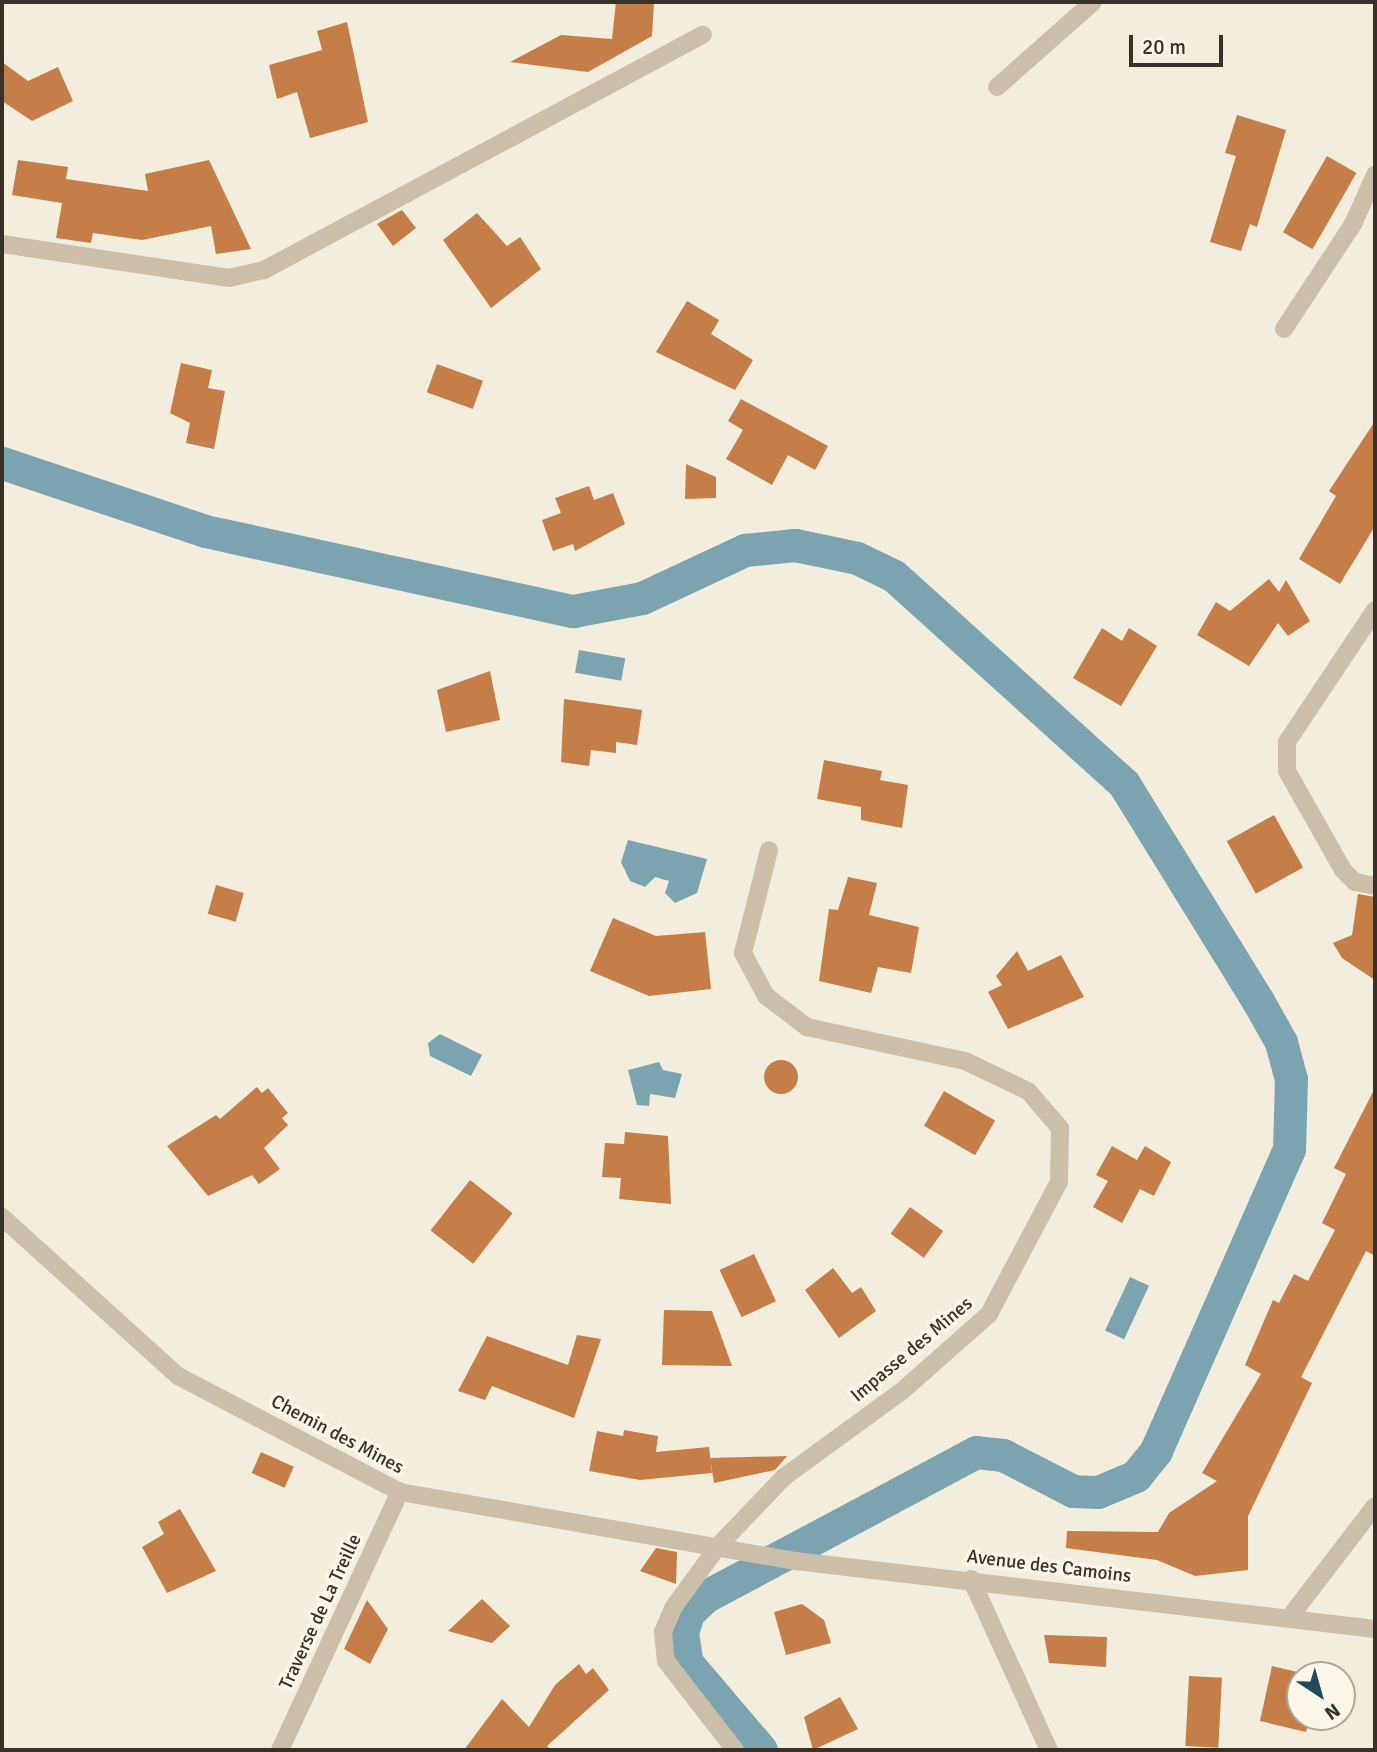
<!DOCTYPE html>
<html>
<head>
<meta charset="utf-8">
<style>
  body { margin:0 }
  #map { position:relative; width:1377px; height:1752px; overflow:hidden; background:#f3edde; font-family:Signika,sans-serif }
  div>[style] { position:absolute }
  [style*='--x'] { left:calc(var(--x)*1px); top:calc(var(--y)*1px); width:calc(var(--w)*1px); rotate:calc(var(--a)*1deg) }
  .water>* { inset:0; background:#7ca4b0; transform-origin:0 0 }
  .canal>* { height:33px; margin:-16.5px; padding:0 16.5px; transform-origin:16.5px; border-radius:16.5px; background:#7ca4b0 }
  .building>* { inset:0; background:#c67e48; transform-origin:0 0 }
  .round { border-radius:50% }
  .service>* { height:18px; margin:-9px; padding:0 9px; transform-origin:9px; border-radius:9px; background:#cbbfa9 }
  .minor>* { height:18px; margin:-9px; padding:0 9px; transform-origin:9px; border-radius:9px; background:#cbbfa9 }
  span { translate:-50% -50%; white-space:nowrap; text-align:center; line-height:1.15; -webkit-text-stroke:7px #faf6ea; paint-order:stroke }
  .street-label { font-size:19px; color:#383129 }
  .frame { position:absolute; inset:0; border:4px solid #383129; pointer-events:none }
  .north { position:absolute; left:1286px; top:1661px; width:70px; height:70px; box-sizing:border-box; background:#faf6ea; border:2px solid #aca79d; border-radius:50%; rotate:144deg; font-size:19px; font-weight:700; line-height:28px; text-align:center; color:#383129 }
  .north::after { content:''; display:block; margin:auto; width:24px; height:32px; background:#1e4b5a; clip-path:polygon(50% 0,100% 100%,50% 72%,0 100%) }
  .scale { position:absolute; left:1129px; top:35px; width:94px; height:32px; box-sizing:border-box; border:4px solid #383129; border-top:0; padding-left:9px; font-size:21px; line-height:24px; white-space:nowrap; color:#383129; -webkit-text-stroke:5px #faf6ea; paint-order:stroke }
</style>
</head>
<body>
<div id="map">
  <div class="water">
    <div style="left:579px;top:650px;width:47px;height:23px;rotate:10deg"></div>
    <div style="clip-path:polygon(628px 840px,707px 859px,697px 893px,675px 903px,665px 893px,669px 881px,655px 877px,645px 887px,630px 881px,621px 862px)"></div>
    <div style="clip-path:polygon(440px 1034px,482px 1055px,471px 1076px,430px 1056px,428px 1043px)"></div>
    <div style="clip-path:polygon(659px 1062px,663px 1070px,682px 1074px,675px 1098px,650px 1094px,649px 1106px,637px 1105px,628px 1070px)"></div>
    <div style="left:1130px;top:1277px;width:21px;height:59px;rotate:25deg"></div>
  </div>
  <div class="canal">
    <div style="--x:2;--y:463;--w:214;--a:18.5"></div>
    <div style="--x:205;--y:531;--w:377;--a:12.3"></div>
    <div style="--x:573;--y:611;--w:70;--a:-10.7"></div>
    <div style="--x:642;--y:598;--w:114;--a:-25"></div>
    <div style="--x:745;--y:550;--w:50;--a:-5.7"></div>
    <div style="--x:795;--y:545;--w:63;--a:11.8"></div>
    <div style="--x:857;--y:558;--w:41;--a:25.9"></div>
    <div style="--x:894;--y:576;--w:310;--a:42.1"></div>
    <div style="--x:1124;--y:784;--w:255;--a:58.3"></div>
    <div style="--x:1258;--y:1001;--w:47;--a:60.7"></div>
    <div style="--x:1281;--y:1042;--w:38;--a:75"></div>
    <div style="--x:1291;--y:1079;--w:70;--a:91.6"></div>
    <div style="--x:1289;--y:1149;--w:330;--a:113.8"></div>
    <div style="--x:1156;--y:1451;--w:32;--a:129"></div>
    <div style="--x:1136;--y:1476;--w:41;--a:157.2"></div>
    <div style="--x:1098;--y:1492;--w:25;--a:-178"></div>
    <div style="--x:1073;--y:1491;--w:79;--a:-152.8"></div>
    <div style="--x:1003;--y:1455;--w:27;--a:-174"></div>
    <div style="--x:976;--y:1452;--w:307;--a:151.9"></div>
    <div style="--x:705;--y:1597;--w:23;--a:137"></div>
    <div style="--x:688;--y:1613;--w:21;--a:107"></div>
    <div style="--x:682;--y:1633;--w:30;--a:81"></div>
    <div style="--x:687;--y:1663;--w:114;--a:49.6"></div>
  </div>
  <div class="building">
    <div style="clip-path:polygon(616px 2px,654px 2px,652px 36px,588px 72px,510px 62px,561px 35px,612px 39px)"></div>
    <div style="clip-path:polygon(347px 22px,368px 122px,310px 138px,297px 92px,277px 99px,269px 65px,322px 50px,317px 31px)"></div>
    <div style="clip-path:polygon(2px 62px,28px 81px,58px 67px,73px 101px,32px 121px,2px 101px)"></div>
    <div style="clip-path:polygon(1237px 115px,1286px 130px,1257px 227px,1250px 224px,1241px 251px,1210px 242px,1236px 156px,1225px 153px)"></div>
    <div style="left:1327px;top:156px;width:34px;height:88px;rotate:30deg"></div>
    <div style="clip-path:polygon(18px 160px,68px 167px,66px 179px,148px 191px,145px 174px,209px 160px,251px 249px,216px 254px,211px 226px,142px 240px,93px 233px,91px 243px,56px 238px,62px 203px,12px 195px)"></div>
    <div style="clip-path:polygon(402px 210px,416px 228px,393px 246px,377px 224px)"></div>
    <div style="clip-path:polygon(477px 213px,507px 246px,520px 237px,541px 269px,491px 308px,443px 240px)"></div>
    <div style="clip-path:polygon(687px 301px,719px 320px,711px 334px,753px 360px,735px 390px,656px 352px)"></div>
    <div style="clip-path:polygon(181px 363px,212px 370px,208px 388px,225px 391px,214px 449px,186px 443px,190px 423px,170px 413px)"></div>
    <div style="left:437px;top:364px;width:49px;height:30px;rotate:20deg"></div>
    <div style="clip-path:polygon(741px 399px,828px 446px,815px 470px,788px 455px,772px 485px,726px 459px,743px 430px,728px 421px)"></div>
    <div style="clip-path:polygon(1375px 421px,1375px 526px,1340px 584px,1299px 559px,1336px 496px,1329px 491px)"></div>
    <div style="clip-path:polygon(686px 464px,716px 477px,716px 498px,685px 499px)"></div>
    <div style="clip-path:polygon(589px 486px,594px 500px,613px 493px,625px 524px,575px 551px,573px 544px,553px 551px,542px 520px,561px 513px,555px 498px)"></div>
    <div style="clip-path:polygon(1269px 579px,1279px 592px,1286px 580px,1310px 621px,1288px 636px,1278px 623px,1249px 666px,1197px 635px,1216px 602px,1230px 611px)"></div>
    <div style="clip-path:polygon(1102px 628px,1122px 641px,1129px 628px,1157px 646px,1121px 706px,1073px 678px)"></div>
    <div style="clip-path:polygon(490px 671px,500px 720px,446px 732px,437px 690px)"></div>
    <div style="clip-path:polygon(564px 699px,642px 710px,637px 745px,616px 742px,616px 753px,591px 750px,589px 766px,561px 762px)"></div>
    <div style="clip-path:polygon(824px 760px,882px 771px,880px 780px,908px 785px,902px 828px,861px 820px,861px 807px,817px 799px)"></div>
    <div style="left:1274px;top:815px;width:60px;height:54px;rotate:61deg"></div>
    <div style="clip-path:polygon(848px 877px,877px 883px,869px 915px,919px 927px,911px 973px,878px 967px,871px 993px,819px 981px,829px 909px,838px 910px)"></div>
    <div style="left:216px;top:885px;width:29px;height:30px;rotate:16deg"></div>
    <div style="clip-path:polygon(1358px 894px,1375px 897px,1375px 980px,1342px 958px,1333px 943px,1352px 935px)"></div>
    <div style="clip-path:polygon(613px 918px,656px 936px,705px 932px,711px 989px,649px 996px,590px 971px)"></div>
    <div style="clip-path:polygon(1017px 951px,1028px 971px,1061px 955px,1084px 997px,1008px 1029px,988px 992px,1002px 985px,996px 976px)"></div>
    <div class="round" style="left:764px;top:1060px;width:34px;height:34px"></div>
    <div style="clip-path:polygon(257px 1087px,262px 1093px,268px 1088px,288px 1113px,282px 1118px,288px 1125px,264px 1148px,280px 1169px,259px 1184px,252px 1175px,208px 1196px,167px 1146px,216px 1115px,220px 1119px)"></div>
    <div style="clip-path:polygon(1375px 1088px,1375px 1256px,1366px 1251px,1301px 1377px,1312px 1383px,1248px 1516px,1248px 1570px,1195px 1576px,1157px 1560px,1066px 1548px,1067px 1531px,1158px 1532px,1169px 1513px,1217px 1481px,1202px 1473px,1261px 1374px,1245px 1365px,1273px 1300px,1279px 1303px,1294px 1274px,1308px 1281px,1335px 1230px,1322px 1223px,1346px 1174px,1334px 1168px)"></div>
    <div style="left:944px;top:1091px;width:59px;height:40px;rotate:30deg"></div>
    <div style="clip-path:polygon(625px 1132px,668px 1136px,671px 1204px,619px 1199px,621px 1178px,602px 1177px,605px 1143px,624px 1144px)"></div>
    <div style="clip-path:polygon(1112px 1146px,1137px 1160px,1145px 1146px,1171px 1162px,1154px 1196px,1140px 1189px,1122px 1223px,1093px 1207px,1108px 1181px,1096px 1175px)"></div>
    <div style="left:470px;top:1180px;width:54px;height:64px;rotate:38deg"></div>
    <div style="left:910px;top:1207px;width:41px;height:33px;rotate:36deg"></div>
    <div style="left:754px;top:1254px;width:52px;height:38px;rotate:65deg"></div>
    <div style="clip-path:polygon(833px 1268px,852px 1293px,861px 1287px,876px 1311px,839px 1338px,805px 1290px)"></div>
    <div style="clip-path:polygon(664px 1310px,712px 1311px,732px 1366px,662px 1365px)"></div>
    <div style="clip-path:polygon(577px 1335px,601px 1339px,574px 1418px,492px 1386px,485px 1400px,458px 1391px,487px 1336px,568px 1365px)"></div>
    <div style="clip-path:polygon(624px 1430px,658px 1436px,656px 1452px,709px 1447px,712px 1473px,640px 1480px,589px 1471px,597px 1431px,623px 1436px)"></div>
    <div style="left:261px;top:1452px;width:36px;height:23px;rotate:24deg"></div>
    <div style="clip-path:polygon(787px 1456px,775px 1470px,714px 1483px,710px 1458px)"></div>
    <div style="clip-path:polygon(180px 1509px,216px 1571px,167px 1593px,142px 1547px,164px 1534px,158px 1522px)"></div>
    <div style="clip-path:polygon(656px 1548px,677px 1552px,676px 1584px,640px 1571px)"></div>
    <div style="clip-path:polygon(482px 1599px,510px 1626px,492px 1643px,448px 1631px)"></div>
    <div style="clip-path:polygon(367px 1600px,388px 1629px,370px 1664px,344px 1649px)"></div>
    <div style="clip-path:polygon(802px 1604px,824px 1620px,831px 1643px,786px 1655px,774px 1612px)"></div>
    <div style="clip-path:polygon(1044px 1635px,1107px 1637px,1106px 1667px,1049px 1663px)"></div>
    <div style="clip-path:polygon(579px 1664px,586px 1674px,593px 1668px,609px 1690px,547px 1746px,551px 1750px,464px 1750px,502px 1699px,529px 1727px,555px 1685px)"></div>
    <div style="clip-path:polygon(1272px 1666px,1310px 1675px,1300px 1675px,1300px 1717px,1310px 1717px,1306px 1732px,1260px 1721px)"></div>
    <div style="left:1189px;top:1676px;width:33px;height:70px;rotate:3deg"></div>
    <div style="clip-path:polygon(840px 1697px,858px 1729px,813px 1750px,804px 1717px)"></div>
  </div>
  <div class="service">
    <div style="--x:1375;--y:610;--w:159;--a:123.7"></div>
    <div style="--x:1287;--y:742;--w:29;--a:90"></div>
    <div style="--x:1287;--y:771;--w:114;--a:60.5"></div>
    <div style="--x:1343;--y:870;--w:17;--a:45"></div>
    <div style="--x:1355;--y:882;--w:20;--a:11"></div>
    <div style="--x:280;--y:1750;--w:285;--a:-65.1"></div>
  </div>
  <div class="minor">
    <div style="--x:997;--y:87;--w:128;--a:-41.5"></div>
    <div style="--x:2;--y:244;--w:230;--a:8.5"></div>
    <div style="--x:229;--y:278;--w:36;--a:-13"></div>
    <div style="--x:264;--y:270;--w:498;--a:-28.2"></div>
    <div style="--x:1284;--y:329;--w:126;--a:-56.7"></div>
    <div style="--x:1353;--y:224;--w:54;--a:-65.8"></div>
    <div style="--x:2;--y:1217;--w:237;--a:42.1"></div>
    <div style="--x:178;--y:1376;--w:250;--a:27.6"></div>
    <div style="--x:400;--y:1492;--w:402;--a:9.9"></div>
    <div style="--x:796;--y:1561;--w:583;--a:6.7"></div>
    <div style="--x:971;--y:1579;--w:188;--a:65.5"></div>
    <div style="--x:1289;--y:1618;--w:141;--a:-52.5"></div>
    <div style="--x:735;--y:1750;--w:113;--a:-127.8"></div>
    <div style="--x:666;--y:1661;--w:29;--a:-96"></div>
    <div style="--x:663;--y:1632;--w:26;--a:-67"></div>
    <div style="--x:673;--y:1608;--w:78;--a:-53.9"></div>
    <div style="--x:719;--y:1545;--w:94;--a:-46.3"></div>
    <div style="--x:784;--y:1477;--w:146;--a:-36.1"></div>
    <div style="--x:902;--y:1391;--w:116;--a:-41.5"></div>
    <div style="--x:989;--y:1314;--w:149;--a:-62.1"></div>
    <div style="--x:1059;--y:1182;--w:54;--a:-88.9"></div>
    <div style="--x:1060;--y:1128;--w:49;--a:-130.9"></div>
    <div style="--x:1028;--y:1091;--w:70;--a:-154.5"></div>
    <div style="--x:965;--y:1061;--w:162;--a:-167.9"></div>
    <div style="--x:807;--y:1027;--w:51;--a:-142.9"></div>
    <div style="--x:766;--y:996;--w:49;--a:-118.1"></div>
    <div style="--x:743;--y:953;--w:106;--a:-75.8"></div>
  </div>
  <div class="street-label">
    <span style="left:912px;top:1350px;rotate:-40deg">Impasse des Mines</span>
    <span style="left:337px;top:1435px;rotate:28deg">Chemin des Mines</span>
    <span style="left:1049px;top:1567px;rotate:7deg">Avenue des Camoins</span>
    <span style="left:321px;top:1612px;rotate:-65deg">Traverse de La Treille</span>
  </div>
  <div class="frame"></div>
  <div class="north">N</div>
  <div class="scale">20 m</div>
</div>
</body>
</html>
